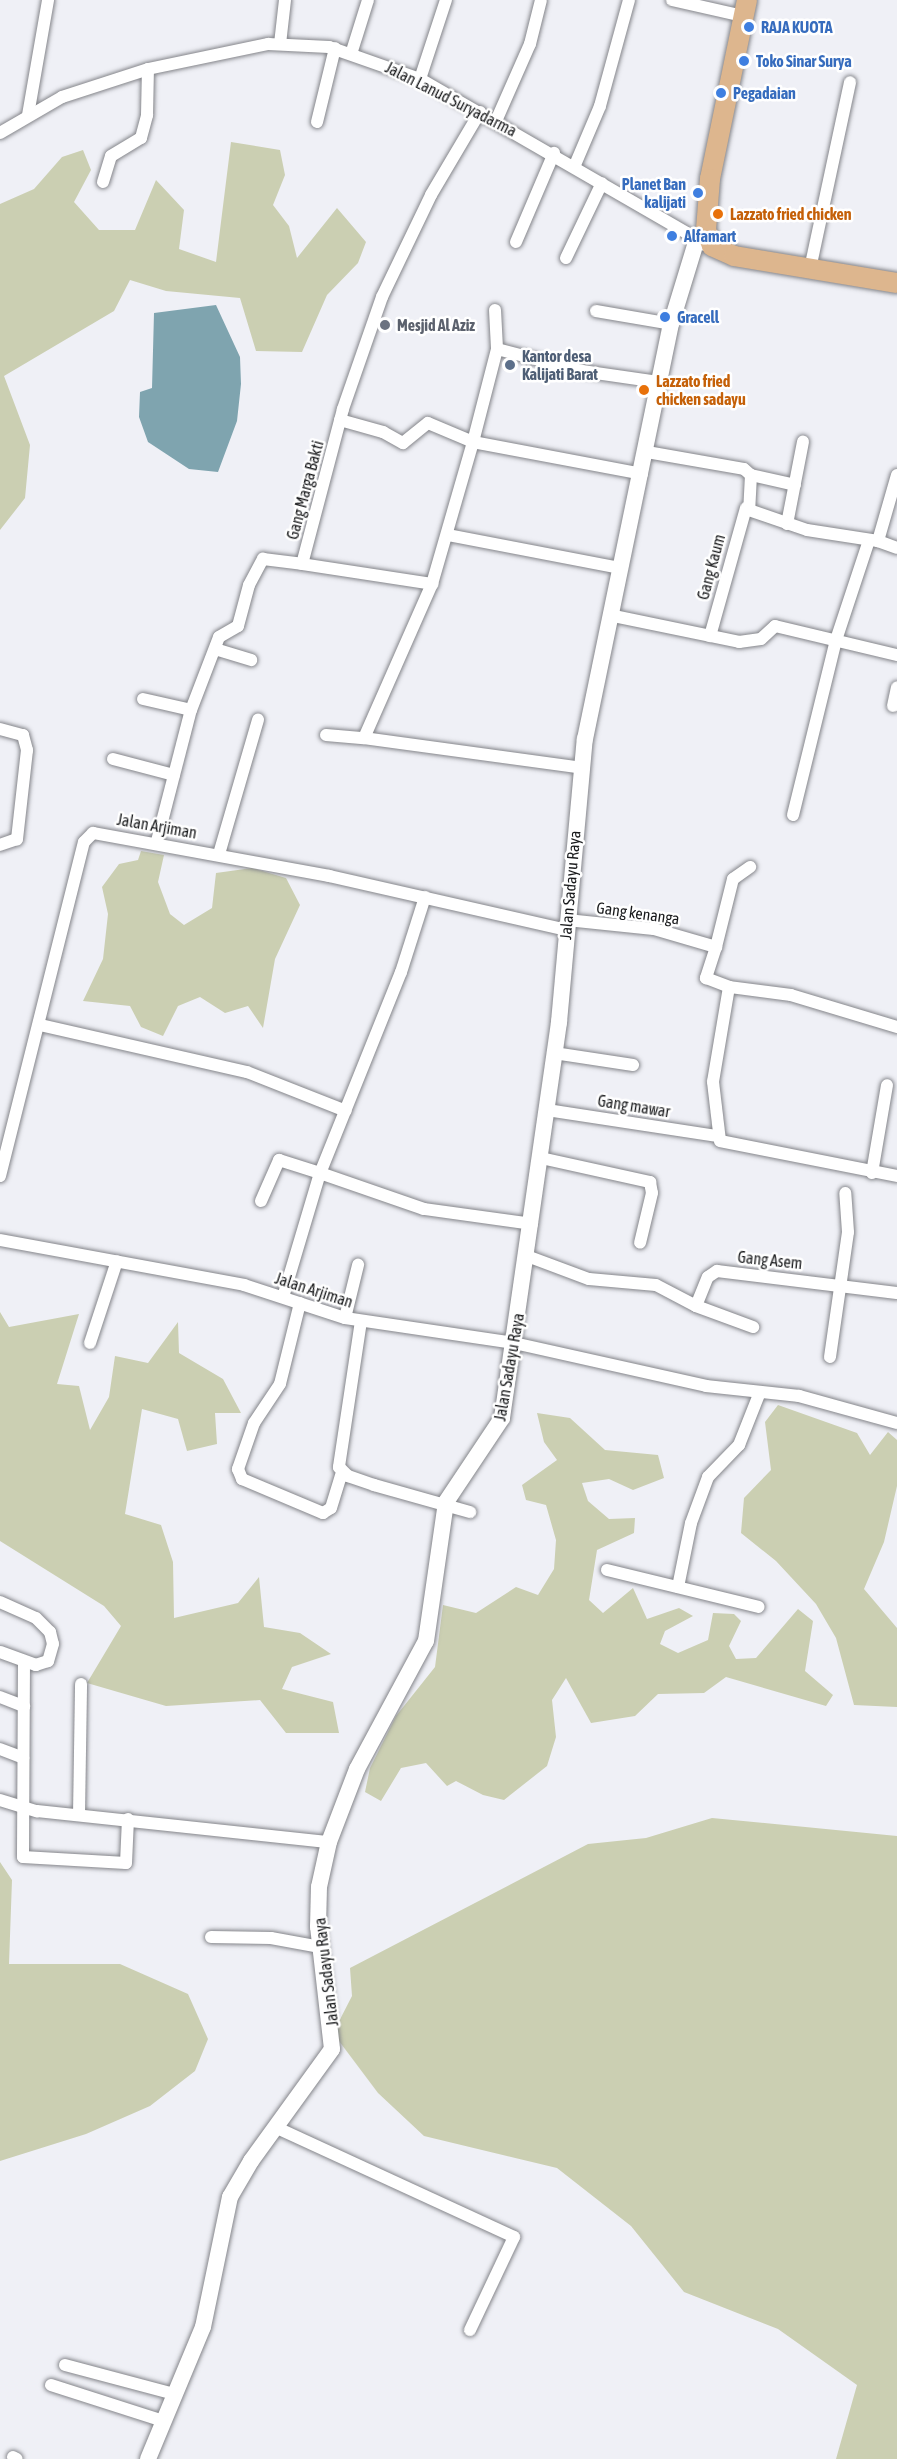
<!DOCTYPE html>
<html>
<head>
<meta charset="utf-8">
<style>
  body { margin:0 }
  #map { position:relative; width:897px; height:2459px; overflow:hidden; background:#eff0f6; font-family:"Asap Condensed",sans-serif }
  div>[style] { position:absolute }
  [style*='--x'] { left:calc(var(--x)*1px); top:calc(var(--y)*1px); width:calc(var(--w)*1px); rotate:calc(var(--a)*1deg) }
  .green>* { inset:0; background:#cbcfb2 }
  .water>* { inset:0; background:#7fa4af }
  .roads { filter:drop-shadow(0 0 2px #84858a) drop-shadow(0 0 2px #84858a) }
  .street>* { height:12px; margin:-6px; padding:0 6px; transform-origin:6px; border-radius:6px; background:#fff }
  .secondary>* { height:16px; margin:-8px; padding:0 8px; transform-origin:8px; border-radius:8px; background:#fff }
  .primary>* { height:20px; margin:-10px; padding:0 10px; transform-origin:10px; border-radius:10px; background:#ddb68e }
  .dots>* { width:16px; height:16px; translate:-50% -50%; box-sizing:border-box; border:3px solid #fff; border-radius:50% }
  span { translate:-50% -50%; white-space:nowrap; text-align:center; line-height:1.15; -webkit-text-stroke:5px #fff; paint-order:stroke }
  .shop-label { font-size:16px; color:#366cbe; font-weight:700 }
  .left { translate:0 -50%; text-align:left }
  .right { translate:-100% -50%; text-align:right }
  .street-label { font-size:16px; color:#191a1c }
  .food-label { font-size:16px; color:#c56008; font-weight:700 }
  .worship-label { font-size:16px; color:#5b616d; font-weight:700 }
  .service-label { font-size:16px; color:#4e5e75; font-weight:700 }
</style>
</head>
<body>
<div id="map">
  <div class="green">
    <div style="clip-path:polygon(231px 142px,280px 150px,285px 175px,273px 205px,289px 226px,297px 258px,337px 208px,366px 242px,358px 263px,327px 295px,302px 352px,256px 351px,240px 298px,166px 291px,130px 280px,114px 311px,4px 376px,30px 445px,25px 498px,0 530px,0 204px,34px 189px,62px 157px,83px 150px,91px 170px,74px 202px,99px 230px,135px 230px,156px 180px,184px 210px,179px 249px,216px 262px)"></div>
    <div style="clip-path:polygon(141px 851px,164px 855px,158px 882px,170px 914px,184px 925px,212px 908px,216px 873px,252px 868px,286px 878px,300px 905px,275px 959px,263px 1028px,248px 1006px,225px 1013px,200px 997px,178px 1006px,163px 1036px,141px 1027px,130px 1006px,83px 1001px,103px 959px,108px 914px,102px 887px,119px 864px,138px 860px)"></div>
    <div style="clip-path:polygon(0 1312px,9px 1327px,79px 1314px,57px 1384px,79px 1386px,90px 1430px,109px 1397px,115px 1356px,148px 1363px,178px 1322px,179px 1353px,223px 1379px,241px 1413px,215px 1413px,217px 1444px,187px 1451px,178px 1419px,142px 1409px,125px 1514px,161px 1525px,173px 1562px,174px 1618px,238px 1603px,259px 1577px,264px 1627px,300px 1633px,331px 1654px,292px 1667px,282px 1689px,333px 1702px,339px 1733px,286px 1733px,260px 1700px,166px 1706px,87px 1683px,121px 1626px,104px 1606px,0 1541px)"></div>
    <div style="clip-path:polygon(778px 1405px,857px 1433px,870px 1455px,888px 1432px,897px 1440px,897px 1486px,884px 1542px,864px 1589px,897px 1628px,897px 1707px,854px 1705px,836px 1638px,816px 1604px,776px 1561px,741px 1533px,744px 1498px,771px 1470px,765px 1422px)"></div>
    <div style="clip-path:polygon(537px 1413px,570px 1418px,605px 1450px,658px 1455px,664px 1478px,633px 1490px,609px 1479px,582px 1483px,588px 1501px,609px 1519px,635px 1518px,634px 1533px,597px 1550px,589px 1600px,603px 1613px,633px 1588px,647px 1619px,679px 1608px,693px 1616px,665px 1631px,660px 1644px,678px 1653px,708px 1640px,713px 1613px,734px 1614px,741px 1621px,729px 1646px,736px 1659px,756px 1658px,798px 1609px,813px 1621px,805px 1671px,833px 1695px,826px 1706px,726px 1677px,704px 1693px,658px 1694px,635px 1716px,591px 1723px,566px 1678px,552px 1700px,556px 1737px,547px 1766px,504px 1800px,483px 1795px,456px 1781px,447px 1786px,426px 1763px,401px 1768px,381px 1801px,365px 1792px,370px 1768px,396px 1716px,435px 1667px,443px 1605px,476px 1613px,516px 1587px,538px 1595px,554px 1569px,556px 1540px,546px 1505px,526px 1500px,522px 1485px,557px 1460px,544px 1442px)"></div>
    <div style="clip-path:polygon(712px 1818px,897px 1836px,897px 2459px,836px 2459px,857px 2385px,778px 2329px,684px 2292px,631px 2226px,557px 2168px,424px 2136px,378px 2093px,333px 2033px,352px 1996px,350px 1968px,588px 1844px,646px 1838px)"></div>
    <div style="clip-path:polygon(0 1862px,12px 1880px,9px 1964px,120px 1964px,188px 1994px,208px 2039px,195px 2071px,150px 2106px,86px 2134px,0 2161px)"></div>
  </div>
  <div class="water">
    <div style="clip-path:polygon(216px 305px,240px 357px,241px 384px,237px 421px,218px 472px,189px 469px,148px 442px,139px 417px,140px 392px,152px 388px,154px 313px)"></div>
  </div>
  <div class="roads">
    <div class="street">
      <div style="--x:672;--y:0;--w:73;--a:12.7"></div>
      <div style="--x:280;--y:44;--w:44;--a:-83.5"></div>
      <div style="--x:352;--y:51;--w:53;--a:-72.6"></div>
      <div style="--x:420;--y:79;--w:83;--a:-71.8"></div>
      <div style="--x:480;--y:112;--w:96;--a:120.6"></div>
      <div style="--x:431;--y:195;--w:113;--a:115.7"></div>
      <div style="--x:382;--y:297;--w:119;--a:109.2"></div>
      <div style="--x:343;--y:409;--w:160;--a:104.8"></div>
      <div style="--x:302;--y:564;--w:132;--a:8.7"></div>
      <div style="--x:432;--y:584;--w:148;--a:-73.9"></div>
      <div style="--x:473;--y:442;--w:172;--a:10.7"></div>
      <div style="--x:28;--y:115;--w:117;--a:-80.1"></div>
      <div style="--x:496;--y:121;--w:84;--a:-66.2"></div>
      <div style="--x:530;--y:44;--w:45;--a:-76"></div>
      <div style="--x:317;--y:122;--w:76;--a:-76.3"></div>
      <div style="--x:0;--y:133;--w:72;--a:-30.1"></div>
      <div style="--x:62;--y:97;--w:90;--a:-18"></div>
      <div style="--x:148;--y:69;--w:123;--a:-11.8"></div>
      <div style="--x:268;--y:44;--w:61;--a:2.8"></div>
      <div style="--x:329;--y:47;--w:96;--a:19.4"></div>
      <div style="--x:420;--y:79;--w:320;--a:30"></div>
      <div style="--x:575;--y:165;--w:64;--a:-67"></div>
      <div style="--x:600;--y:106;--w:110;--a:-74.7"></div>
      <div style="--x:103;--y:182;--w:27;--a:-73"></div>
      <div style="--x:111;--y:156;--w:35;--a:-31"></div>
      <div style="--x:141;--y:138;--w:24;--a:-75"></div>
      <div style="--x:147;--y:115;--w:46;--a:-88.8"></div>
      <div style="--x:516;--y:242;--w:97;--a:-66.9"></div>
      <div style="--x:566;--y:258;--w:83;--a:-64.4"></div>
      <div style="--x:810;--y:269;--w:191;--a:-77.9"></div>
      <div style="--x:495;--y:310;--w:39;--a:87"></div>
      <div style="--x:596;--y:311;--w:76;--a:9.8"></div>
      <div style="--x:340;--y:420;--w:45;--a:15.6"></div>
      <div style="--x:383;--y:432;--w:23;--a:29"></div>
      <div style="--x:403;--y:443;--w:32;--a:-39"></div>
      <div style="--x:428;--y:423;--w:49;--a:22.9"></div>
      <div style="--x:473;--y:442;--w:96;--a:-75.5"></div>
      <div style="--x:497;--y:349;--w:88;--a:14.5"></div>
      <div style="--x:582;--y:371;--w:77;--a:8.2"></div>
      <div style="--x:647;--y:452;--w:98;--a:9.9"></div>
      <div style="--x:744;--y:469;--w:9;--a:41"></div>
      <div style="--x:751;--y:475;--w:35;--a:93"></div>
      <div style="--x:749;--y:510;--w:61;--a:19"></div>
      <div style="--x:807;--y:530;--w:72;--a:8.8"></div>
      <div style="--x:751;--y:475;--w:45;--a:12.8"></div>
      <div style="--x:897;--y:475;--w:69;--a:106.1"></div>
      <div style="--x:878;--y:541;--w:20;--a:20"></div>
      <div style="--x:787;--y:524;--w:84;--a:-79"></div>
      <div style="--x:448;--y:535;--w:175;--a:10.9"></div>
      <div style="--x:609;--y:615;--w:133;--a:11.7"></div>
      <div style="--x:739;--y:642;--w:22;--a:-8"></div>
      <div style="--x:761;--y:639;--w:19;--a:-43"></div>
      <div style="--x:775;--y:626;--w:125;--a:13.4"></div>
      <div style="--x:710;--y:636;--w:133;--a:-74.3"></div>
      <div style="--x:215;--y:649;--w:38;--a:17"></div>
      <div style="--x:143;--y:699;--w:49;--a:12.9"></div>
      <div style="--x:893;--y:706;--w:19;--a:-78"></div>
      <div style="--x:0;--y:729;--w:24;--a:15"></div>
      <div style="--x:23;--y:735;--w:16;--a:75"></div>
      <div style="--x:27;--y:750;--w:90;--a:96.4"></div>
      <div style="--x:17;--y:839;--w:18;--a:161"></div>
      <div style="--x:326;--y:735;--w:38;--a:5"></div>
      <div style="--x:364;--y:738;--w:168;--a:-66.2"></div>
      <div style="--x:364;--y:738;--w:220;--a:7.8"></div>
      <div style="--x:113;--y:759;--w:63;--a:14.7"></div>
      <div style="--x:793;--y:815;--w:180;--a:-76.2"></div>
      <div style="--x:836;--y:640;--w:105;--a:-71.7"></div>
      <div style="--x:157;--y:841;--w:135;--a:-75.5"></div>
      <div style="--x:191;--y:710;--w:78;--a:-69"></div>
      <div style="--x:219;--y:637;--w:22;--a:-30"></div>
      <div style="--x:238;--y:626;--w:42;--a:-75"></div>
      <div style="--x:249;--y:585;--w:30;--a:-62"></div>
      <div style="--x:263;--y:559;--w:39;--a:7"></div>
      <div style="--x:219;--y:854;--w:140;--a:-73.8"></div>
      <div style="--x:425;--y:897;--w:79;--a:107.7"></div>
      <div style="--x:401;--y:972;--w:217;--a:111.9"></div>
      <div style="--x:320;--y:1173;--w:110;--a:19.1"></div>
      <div style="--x:424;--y:1209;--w:109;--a:7.9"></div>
      <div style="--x:567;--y:920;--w:87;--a:5.9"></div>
      <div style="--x:654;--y:929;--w:65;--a:16.2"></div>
      <div style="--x:716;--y:947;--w:33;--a:108"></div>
      <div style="--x:706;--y:978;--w:25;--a:21"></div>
      <div style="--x:716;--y:947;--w:70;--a:-76"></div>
      <div style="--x:733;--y:879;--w:21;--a:-35"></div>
      <div style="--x:40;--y:1025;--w:212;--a:12.8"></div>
      <div style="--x:247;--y:1072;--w:106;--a:21.5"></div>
      <div style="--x:897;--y:1027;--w:111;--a:-163.2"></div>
      <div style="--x:791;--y:995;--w:63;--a:-172.6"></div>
      <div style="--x:729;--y:987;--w:96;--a:99.6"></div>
      <div style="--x:713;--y:1082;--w:59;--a:83.2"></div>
      <div style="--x:720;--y:1141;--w:180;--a:11.2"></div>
      <div style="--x:554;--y:1053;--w:80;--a:8.6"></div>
      <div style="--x:547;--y:1110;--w:171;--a:8.7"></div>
      <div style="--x:541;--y:1158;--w:112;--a:12.4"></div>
      <div style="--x:650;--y:1182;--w:11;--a:80"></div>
      <div style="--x:652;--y:1193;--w:51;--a:103.5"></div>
      <div style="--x:872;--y:1173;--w:89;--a:-80.3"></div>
      <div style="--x:0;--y:1176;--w:344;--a:-75.9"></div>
      <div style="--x:84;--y:842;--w:13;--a:-45"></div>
      <div style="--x:93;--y:833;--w:240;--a:10.3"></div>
      <div style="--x:329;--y:876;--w:243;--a:12.8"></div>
      <div style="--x:261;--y:1201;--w:45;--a:-66.3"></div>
      <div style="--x:279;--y:1160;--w:43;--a:17.6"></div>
      <div style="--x:320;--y:1173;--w:129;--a:106.6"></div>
      <div style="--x:0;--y:1240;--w:248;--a:10.4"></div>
      <div style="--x:244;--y:1285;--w:106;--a:18.1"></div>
      <div style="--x:345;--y:1318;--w:171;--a:8.4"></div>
      <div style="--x:514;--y:1343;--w:197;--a:12.6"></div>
      <div style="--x:706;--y:1386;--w:94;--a:6.1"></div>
      <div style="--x:799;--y:1396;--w:102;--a:15.4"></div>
      <div style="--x:527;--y:1256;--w:66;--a:20.4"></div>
      <div style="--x:589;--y:1279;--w:67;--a:5.1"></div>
      <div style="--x:656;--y:1285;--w:45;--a:27.7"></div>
      <div style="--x:696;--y:1306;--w:31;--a:-68"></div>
      <div style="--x:708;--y:1277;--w:11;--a:-34"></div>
      <div style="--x:717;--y:1271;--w:181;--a:7"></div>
      <div style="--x:300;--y:1303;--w:83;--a:103.9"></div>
      <div style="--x:280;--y:1384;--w:47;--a:123.7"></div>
      <div style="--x:254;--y:1423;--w:49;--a:109.2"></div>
      <div style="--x:238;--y:1469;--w:11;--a:68"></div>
      <div style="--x:242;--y:1479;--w:88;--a:22.8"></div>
      <div style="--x:323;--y:1513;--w:9;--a:-32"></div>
      <div style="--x:331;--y:1508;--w:38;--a:-73"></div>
      <div style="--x:696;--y:1306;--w:61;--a:20.2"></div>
      <div style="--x:345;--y:1318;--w:55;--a:-76.2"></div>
      <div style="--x:361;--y:1321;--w:148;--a:98.6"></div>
      <div style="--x:339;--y:1467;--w:13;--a:45"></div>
      <div style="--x:348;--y:1476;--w:28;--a:19"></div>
      <div style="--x:374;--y:1485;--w:100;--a:15.7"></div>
      <div style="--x:90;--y:1343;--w:86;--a:-71.8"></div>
      <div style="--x:830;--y:1357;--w:126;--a:-81.8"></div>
      <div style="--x:848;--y:1232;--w:39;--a:-94"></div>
      <div style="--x:607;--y:1570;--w:156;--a:13.7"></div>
      <div style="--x:678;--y:1587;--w:65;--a:-78.5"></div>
      <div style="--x:691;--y:1523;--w:49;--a:-69.7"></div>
      <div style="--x:708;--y:1477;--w:45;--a:-45.9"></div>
      <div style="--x:739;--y:1445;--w:57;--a:-68.4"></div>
      <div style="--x:0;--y:1602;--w:39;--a:24"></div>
      <div style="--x:36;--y:1618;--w:20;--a:45"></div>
      <div style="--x:50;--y:1632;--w:12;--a:76"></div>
      <div style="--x:53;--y:1644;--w:18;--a:106"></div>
      <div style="--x:48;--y:1661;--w:13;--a:162"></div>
      <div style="--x:36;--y:1665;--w:38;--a:-160"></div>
      <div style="--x:24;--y:1662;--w:195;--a:90.3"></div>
      <div style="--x:23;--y:1857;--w:103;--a:3.3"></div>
      <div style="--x:126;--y:1863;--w:44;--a:-87.4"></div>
      <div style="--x:0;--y:1697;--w:26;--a:21"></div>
      <div style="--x:0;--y:1749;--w:25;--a:21"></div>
      <div style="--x:0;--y:1800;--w:39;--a:17"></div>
      <div style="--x:37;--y:1811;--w:294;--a:6.1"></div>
      <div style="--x:79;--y:1815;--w:131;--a:-89.1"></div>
      <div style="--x:211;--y:1937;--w:60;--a:1"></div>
      <div style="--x:271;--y:1938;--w:50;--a:10.4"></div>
      <div style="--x:275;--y:2127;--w:263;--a:24.7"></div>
      <div style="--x:514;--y:2237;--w:103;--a:115.3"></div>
      <div style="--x:65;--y:2365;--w:113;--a:14.9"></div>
      <div style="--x:51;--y:2385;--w:118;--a:17.8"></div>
      <div style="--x:13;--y:2457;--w:4;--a:27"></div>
    </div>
    <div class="secondary">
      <div style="--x:148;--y:2459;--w:143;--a:-67.4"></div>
      <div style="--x:203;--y:2327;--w:133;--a:-78.3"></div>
      <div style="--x:230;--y:2197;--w:42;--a:-59.7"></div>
      <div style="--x:251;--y:2161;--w:138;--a:-54.1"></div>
      <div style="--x:332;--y:2049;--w:123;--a:-96.5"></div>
      <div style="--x:318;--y:1927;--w:40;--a:-88.6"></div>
      <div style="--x:319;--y:1887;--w:46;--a:-77.5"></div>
      <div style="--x:329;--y:1842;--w:78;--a:-69"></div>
      <div style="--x:357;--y:1769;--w:145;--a:-61.7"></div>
      <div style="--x:426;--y:1641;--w:140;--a:-81.8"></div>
      <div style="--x:446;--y:1502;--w:101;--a:-56.3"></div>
      <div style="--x:502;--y:1418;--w:400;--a:-81.8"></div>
      <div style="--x:559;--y:1022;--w:284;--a:-84.8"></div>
      <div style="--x:585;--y:739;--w:424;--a:-78.3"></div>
      <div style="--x:671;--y:324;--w:89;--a:-73"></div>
      <div style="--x:697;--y:239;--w:17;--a:25"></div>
    </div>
    <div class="primary">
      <div style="--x:747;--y:0;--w:183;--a:101.7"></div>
      <div style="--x:710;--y:179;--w:51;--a:94.5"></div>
      <div style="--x:706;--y:230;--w:17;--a:69"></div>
      <div style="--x:712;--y:246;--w:24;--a:24"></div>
      <div style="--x:734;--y:256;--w:165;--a:9.4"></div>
    </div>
  </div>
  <div class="dots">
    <div style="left:749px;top:27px;background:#3f7fe0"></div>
    <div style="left:744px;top:61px;background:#3f7fe0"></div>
    <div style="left:721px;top:93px;background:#3f7fe0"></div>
    <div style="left:698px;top:193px;background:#3f7fe0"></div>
    <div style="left:718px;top:214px;background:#e8710a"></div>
    <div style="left:672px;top:236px;background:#3f7fe0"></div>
    <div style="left:665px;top:317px;background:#3f7fe0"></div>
    <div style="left:385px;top:325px;background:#6b7280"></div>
    <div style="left:510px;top:365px;background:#5c6f8a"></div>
    <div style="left:644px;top:390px;background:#e8710a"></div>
  </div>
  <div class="shop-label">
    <span class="left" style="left:761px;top:27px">RAJA KUOTA</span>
    <span class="left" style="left:756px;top:61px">Toko Sinar Surya</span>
    <span class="left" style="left:733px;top:93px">Pegadaian</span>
    <span class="right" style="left:686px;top:193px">Planet Ban<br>kalijati</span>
    <span class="left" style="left:684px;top:236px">Alfamart</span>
    <span class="left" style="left:677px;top:317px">Gracell</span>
  </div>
  <div class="street-label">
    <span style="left:451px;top:99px;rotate:27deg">Jalan Lanud Suryadarma</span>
    <span style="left:305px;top:490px;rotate:-75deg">Gang Marga Bakti</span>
    <span style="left:711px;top:567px;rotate:-75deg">Gang Kaum</span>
    <span style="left:157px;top:826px;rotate:10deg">Jalan Arjiman</span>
    <span style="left:570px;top:885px;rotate:-85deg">Jalan Sadayu Raya</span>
    <span style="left:638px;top:913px;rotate:8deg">Gang kenanga</span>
    <span style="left:634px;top:1106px;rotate:9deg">Gang mawar</span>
    <span style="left:770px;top:1260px;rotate:6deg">Gang Asem</span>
    <span style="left:314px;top:1290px;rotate:18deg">Jalan Arjiman</span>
    <span style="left:509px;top:1367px;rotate:-80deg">Jalan Sadayu Raya</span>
    <span style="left:326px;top:1972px;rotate:-97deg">Jalan Sadayu Raya</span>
  </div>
  <div class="food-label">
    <span class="left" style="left:730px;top:214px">Lazzato fried chicken</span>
    <span class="left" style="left:656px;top:390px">Lazzato fried<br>chicken sadayu</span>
  </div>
  <div class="worship-label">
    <span class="left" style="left:397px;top:325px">Mesjid Al Aziz</span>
  </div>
  <div class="service-label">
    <span class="left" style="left:522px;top:365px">Kantor desa<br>Kalijati Barat</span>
  </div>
</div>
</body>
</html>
